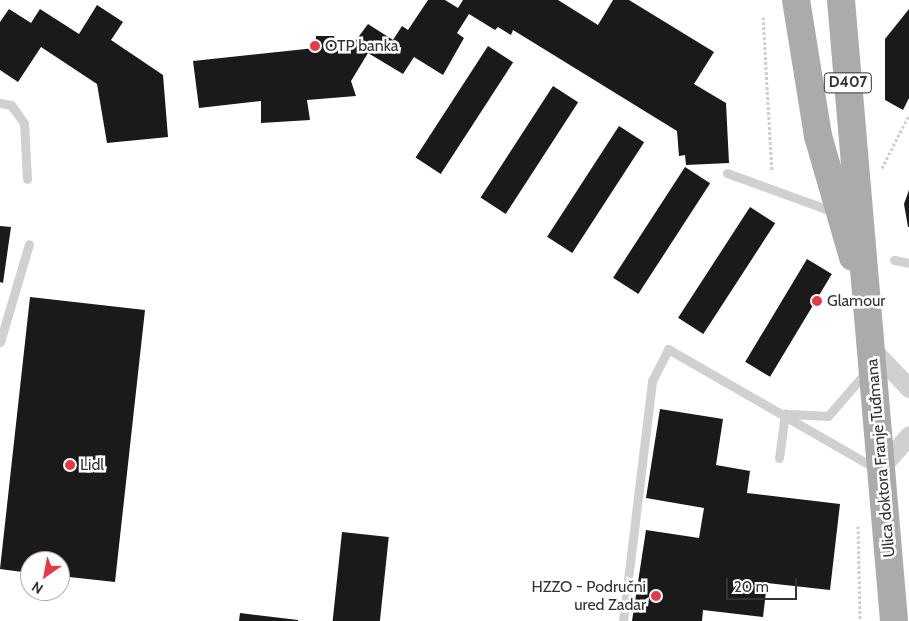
<!DOCTYPE html>
<html>
<head>
<meta charset="utf-8">
<style>
  body { margin:0 }
  #map { position:relative; width:909px; height:621px; overflow:hidden; background:#fff; font-family:Cabin,sans-serif }
  div>[style] { position:absolute }
  [style*='--x'] { left:calc(var(--x)*1px); top:calc(var(--y)*1px); width:calc(var(--w)*1px); rotate:calc(var(--a)*1deg) }
  .building>* { inset:0; background:#1a1a1a; transform-origin:0 0 }
  .path>* { height:3px; margin-top:-1.5px; transform-origin:0; background:repeating-linear-gradient(90deg,#cdcdcd 0 2.5px,transparent 0 5px) }
  .lane>* { height:9px; margin:-4.5px; padding:0 4.5px; transform-origin:4.5px; border-radius:4.5px; background:#d0d0d0 }
  .street>* { height:19px; margin:-9.5px; padding:0 9.5px; transform-origin:9.5px; border-radius:9.5px; background:#d0d0d0 }
  .primary>* { height:28px; margin:-14px; padding:0 14px; transform-origin:14px; border-radius:14px; background:#ababab }
  .dots>* { width:14px; height:14px; translate:-50% -50%; box-sizing:border-box; border:2px solid #fff; border-radius:50% }
  span { translate:-50% -50%; white-space:nowrap; text-align:center; line-height:1.15; -webkit-text-stroke:5px #fff; paint-order:stroke }
  .shield-label span { padding:1px 4px; background:#fff; border:1px solid; border-radius:4px; -webkit-text-stroke-width:0 }
  .shield-label { font-size:15px; color:#333; font-weight:700 }
  .poi-label { font-size:16px; color:#333 }
  .left { translate:0 -50%; text-align:left }
  .right { translate:-100% -50%; text-align:right }
  .street-label { font-size:16px; color:#333 }
  .north { position:absolute; left:20px; top:551px; width:50px; height:50px; box-sizing:border-box; background:#fff; border:1px solid #adadad; border-radius:50%; rotate:213deg; font-size:14px; font-weight:700; line-height:20px; text-align:center; color:#333 }
  .north::after { content:''; display:block; margin:auto; width:18px; height:22px; background:#e63946; clip-path:polygon(50% 0,100% 100%,50% 72%,0 100%) }
  .scale { position:absolute; left:726px; top:578px; width:71px; height:22px; box-sizing:border-box; border:2px solid #333; border-top:0; padding-left:6px; font-size:15px; line-height:18px; white-space:nowrap; color:#333; -webkit-text-stroke:4px #fff; paint-order:stroke }
</style>
</head>
<body>
<div id="map">
  <div class="building">
    <div style="clip-path:polygon(428px 0,445px 0,458px 8px,463px 0,558px 0,598px 25px,613px 0,629px 0,714px 52px,694px 84px,726px 103px,729px 163px,686px 165px,685px 155px,679px 156px,677px 131px,513px 30px,511px 35px,498px 27px,495px 30px,469px 14px,457px 33px,464px 38px,443px 75px,414px 57px,403px 74px,368px 53px,351px 81px,356px 96px,307px 100px,310px 120px,261px 123px,261px 101px,199px 108px,193px 61px,315px 48px,316px 36px,334px 36px,336px 48px,351px 47px,368px 24px,393px 40px,402px 26px,408px 30px)"></div>
    <div style="clip-path:polygon(97px 5px,123px 22px,111px 40px,163px 75px,168px 137px,107px 143px,97px 84px,41px 47px,18px 82px,0 70px,0 22px,9px 9px,31px 23px,40px 9px,79px 34px)"></div>
    <div style="clip-path:polygon(909px 9px,909px 98px,903px 110px,885px 100px,885px 39px)"></div>
    <div style="left:488px;top:46px;width:30px;height:133px;rotate:33deg"></div>
    <div style="left:553px;top:86px;width:30px;height:133px;rotate:33deg"></div>
    <div style="left:619px;top:126px;width:30px;height:132px;rotate:33deg"></div>
    <div style="left:685px;top:167px;width:30px;height:132px;rotate:33deg"></div>
    <div style="clip-path:polygon(909px 190px,909px 227px,908px 227px,904px 204px)"></div>
    <div style="left:750px;top:207px;width:30px;height:132px;rotate:33deg"></div>
    <div style="clip-path:polygon(0 226px,11px 227px,3px 283px,0 282px)"></div>
    <div style="left:807px;top:259px;width:29px;height:120px;rotate:31deg"></div>
    <div style="clip-path:polygon(30px 297px,145px 310px,115px 582px,60px 576px,60px 561px,30px 561px,30px 573px,0 569px)"></div>
    <div style="clip-path:polygon(660px 409px,723px 419px,716px 465px,750px 471px,747px 493px,840px 504px,830px 590px,767px 583px,763px 617px,703px 610px,702px 621px,632px 621px,646px 530px,699px 538px,704px 508px,646px 498px)"></div>
    <div style="left:342px;top:532px;width:47px;height:90px;rotate:6deg"></div>
    <div style="clip-path:polygon(240px 613px,298px 620px,298px 621px,239px 621px)"></div>
  </div>
  <div class="path">
    <div style="--x:763;--y:17;--w:155;--a:86.7"></div>
    <div style="--x:882;--y:168;--w:59;--a:-63"></div>
    <div style="--x:858;--y:526;--w:95;--a:88.8"></div>
  </div>
  <div class="lane">
    <div style="--x:0;--y:103;--w:11;--a:10"></div>
    <div style="--x:11;--y:105;--w:22;--a:54"></div>
    <div style="--x:24;--y:123;--w:56;--a:86.9"></div>
    <div style="--x:727;--y:173;--w:114;--a:20"></div>
    <div style="--x:894;--y:260;--w:15;--a:11"></div>
    <div style="--x:0;--y:342;--w:102;--a:-73.5"></div>
    <div style="--x:790;--y:414;--w:38;--a:3"></div>
    <div style="--x:828;--y:416;--w:58;--a:-49.2"></div>
    <div style="--x:779;--y:458;--w:45;--a:-82.4"></div>
    <div style="--x:623;--y:621;--w:242;--a:-83.1"></div>
    <div style="--x:652;--y:381;--w:36;--a:-63"></div>
    <div style="--x:668;--y:349;--w:239;--a:29.9"></div>
  </div>
  <div class="street">
    <div style="--x:872;--y:349;--w:54;--a:46.5"></div>
    <div style="--x:884;--y:464;--w:38;--a:-49"></div>
  </div>
  <div class="primary">
    <div style="--x:796;--y:0;--w:138;--a:80.8"></div>
    <div style="--x:818;--y:136;--w:126;--a:73.9"></div>
    <div style="--x:841;--y:0;--w:623;--a:85.12"></div>
  </div>
  <div class="dots">
    <div style="left:315px;top:46px;background:#e63946"></div>
    <div style="left:817px;top:301px;background:#e63946"></div>
    <div style="left:70px;top:465px;background:#e63946"></div>
    <div style="left:656px;top:596px;background:#e63946"></div>
  </div>
  <div class="shield-label">
    <span style="left:848px;top:83px">D407</span>
  </div>
  <div class="poi-label">
    <span class="left" style="left:325px;top:46px">OTP banka</span>
    <span class="left" style="left:827px;top:301px">Glamour</span>
    <span class="left" style="left:80px;top:465px">Lidl</span>
    <span class="right" style="left:646px;top:596px">HZZO - Područni<br>ured Zadar</span>
  </div>
  <div class="street-label">
    <span style="left:881px;top:458px;rotate:-95deg">Ulica doktora Franje Tuđmana</span>
  </div>
  <div class="north">N</div>
  <div class="scale">20 m</div>
</div>
</body>
</html>
